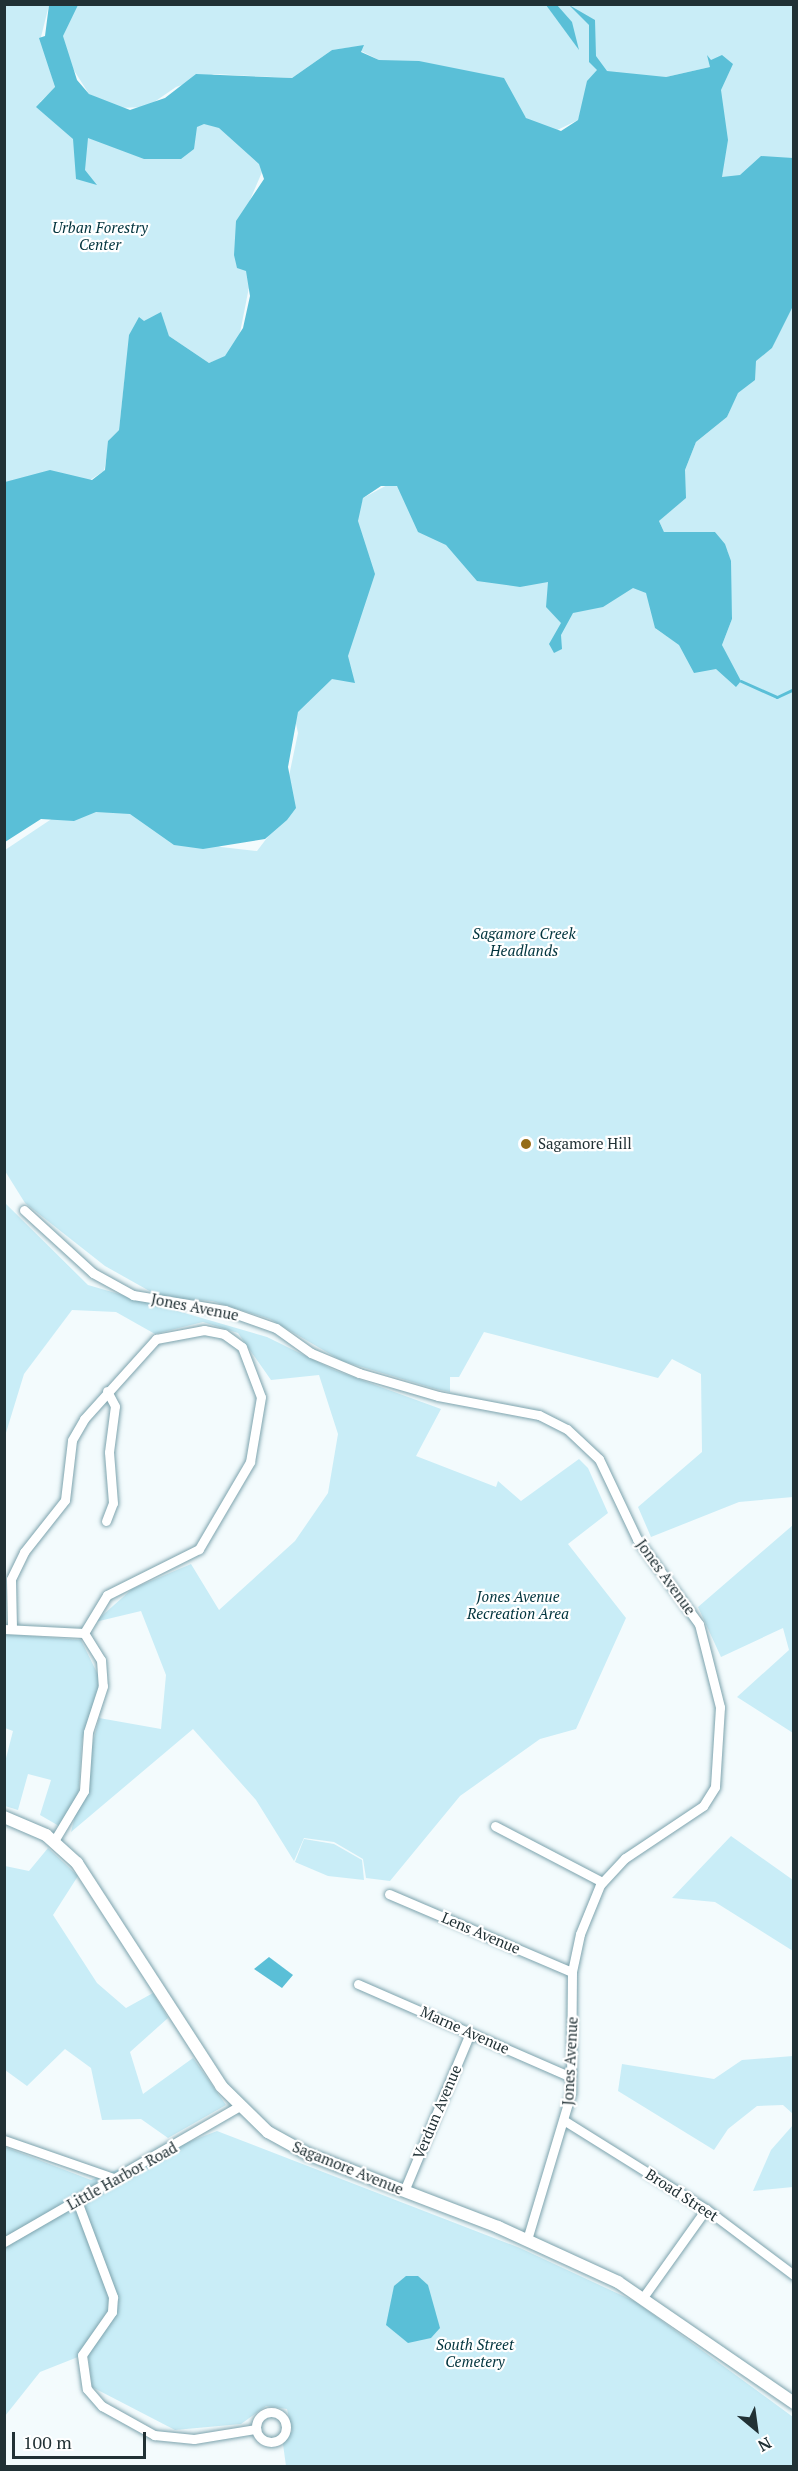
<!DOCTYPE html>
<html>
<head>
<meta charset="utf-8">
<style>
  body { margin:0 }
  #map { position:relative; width:798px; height:2471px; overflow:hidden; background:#f3fbfd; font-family:"PT Serif",serif }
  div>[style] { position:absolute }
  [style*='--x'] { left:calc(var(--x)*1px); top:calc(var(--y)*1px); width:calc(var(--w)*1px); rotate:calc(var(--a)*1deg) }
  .green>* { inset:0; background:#c9edf7 }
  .water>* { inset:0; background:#5abfd7 }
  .stream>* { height:3px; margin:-1.5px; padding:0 1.5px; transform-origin:1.5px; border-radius:1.5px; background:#5abfd7 }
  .roads { filter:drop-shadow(0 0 2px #7da3ad) drop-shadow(0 0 2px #7da3ad) }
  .street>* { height:9px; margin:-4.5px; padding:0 4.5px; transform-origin:4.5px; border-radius:4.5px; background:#fff }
  .street>.ring { margin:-4.5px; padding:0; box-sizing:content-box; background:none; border:9px solid #fff; border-radius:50% }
  .secondary>* { height:12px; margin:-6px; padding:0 6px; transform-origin:6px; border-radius:6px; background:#fff }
  .dots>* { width:16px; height:16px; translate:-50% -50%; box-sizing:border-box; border:3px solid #fff; border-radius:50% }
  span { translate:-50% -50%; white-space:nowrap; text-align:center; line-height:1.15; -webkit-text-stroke:4.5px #fff; paint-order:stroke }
  .park-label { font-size:15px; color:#01333d; font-style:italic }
  .poi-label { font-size:15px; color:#213135 }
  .left { translate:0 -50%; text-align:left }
  .street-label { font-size:15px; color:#213135 }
  .frame { position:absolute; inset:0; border:6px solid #213135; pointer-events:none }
  .north { position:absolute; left:726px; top:2399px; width:60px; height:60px; -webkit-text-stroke:4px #fff; paint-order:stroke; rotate:151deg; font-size:16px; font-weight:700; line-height:24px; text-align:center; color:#213135 }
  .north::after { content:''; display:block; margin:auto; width:21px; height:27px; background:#213135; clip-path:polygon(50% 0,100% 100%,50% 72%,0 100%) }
  .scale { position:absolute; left:12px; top:2432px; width:134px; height:27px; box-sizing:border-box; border:3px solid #213135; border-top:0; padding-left:8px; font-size:18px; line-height:21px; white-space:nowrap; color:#213135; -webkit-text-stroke:4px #fff; paint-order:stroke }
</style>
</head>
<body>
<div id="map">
  <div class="green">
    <div style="clip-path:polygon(74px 4px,793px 5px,793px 158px,720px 182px,710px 67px,666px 77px,632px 76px,586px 95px,578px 120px,547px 135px,473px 74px,379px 60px,353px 47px,332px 50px,292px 78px,214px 74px,176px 87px,147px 107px,116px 108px,89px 94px,68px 61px,62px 32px)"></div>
    <div style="clip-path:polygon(4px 5px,49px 5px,41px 37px,55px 88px,40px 102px,189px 137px,211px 109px,265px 165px,250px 200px,253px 267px,236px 353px,209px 363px,169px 336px,166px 328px,125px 374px,119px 430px,110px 439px,104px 471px,87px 482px,5px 484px)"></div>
    <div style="clip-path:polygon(793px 300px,793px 1497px,739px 1502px,651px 1537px,638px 1507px,702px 1452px,701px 1374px,672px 1359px,658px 1378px,484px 1332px,459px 1377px,450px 1377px,450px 1392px,436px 1389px,342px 1361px,270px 1319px,212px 1301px,162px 1298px,105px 1266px,25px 1203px,5px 1171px,5px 850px,62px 812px,97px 800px,221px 847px,257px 851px,270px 834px,289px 776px,298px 733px,295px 719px,363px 498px,391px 483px,547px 571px,567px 616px,621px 585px,648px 587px,656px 629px,716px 669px,731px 665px,722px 645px,732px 619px,728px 552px,715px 532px,676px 536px,664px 532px,659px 521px,685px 498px,685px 470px,696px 442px,727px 417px,737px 393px,755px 379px,755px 361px,772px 348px)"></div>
    <div style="clip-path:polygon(4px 1202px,88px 1285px,267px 1337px,334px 1370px,441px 1409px,416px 1456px,496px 1487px,498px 1481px,521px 1501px,579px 1459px,588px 1468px,608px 1513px,568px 1544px,626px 1618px,576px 1729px,540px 1739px,460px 1796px,390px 1881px,366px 1878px,363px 1859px,334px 1842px,304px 1838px,294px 1861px,256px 1800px,193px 1729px,71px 1832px,99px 1718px,161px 1729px,166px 1675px,141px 1611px,95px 1622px,132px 1589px,191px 1564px,219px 1610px,295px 1541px,328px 1493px,338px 1434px,319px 1375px,271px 1380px,238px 1333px,203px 1322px,155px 1334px,116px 1312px,72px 1310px,24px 1374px,5px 1436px)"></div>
    <div style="clip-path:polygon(793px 1525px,793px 1733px,737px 1697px,789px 1650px,783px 1628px,721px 1657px,698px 1607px)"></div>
    <div style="clip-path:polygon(5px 1634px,81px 1640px,101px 1681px,82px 1740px,78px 1799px,59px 1826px,40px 1815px,51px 1780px,28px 1774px,18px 1810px,5px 1806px,5px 1762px,13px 1731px,5px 1728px)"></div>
    <div style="clip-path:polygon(731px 1836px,793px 1880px,793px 1951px,715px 1902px,672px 1898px)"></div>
    <div style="clip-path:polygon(304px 1839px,334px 1844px,362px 1860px,364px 1880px,328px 1876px,295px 1862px)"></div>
    <div style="clip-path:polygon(48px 1848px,78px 1876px,53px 1915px,97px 1983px,126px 2008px,153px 1993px,168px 2018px,130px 2052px,143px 2094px,193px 2058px,226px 2105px,168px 2138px,141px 2119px,102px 2120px,91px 2068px,65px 2049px,27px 2086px,5px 2070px,5px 1866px,29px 1871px)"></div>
    <div style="clip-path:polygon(793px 2056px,793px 2114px,783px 2105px,757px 2106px,728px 2129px,714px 2150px,618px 2091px,622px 2064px,714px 2079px,742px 2060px)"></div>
    <div style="clip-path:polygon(793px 2125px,793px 2187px,753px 2191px,771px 2150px)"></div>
    <div style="clip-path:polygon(217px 2131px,520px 2248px,636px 2302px,793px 2417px,793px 2466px,286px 2466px,283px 2444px,292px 2431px,287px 2409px,266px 2406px,241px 2424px,175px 2430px,92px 2387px,88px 2353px,40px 2372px,5px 2416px,5px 2147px,91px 2180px)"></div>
  </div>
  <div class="water">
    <div style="clip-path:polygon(49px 5px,78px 5px,63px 36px,77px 80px,89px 94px,130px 110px,165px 98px,196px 74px,292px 78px,332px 50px,364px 45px,361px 52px,379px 60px,419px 61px,504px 78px,526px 118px,561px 131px,578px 120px,587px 81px,597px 70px,589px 62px,589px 25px,569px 5px,595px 20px,596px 56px,607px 71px,666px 77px,710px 67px,707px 55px,711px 60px,722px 55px,733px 64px,721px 90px,728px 140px,722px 177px,740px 175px,761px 156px,793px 158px,792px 308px,772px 348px,756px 361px,755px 380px,738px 393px,727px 417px,696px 442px,685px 470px,686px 498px,659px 521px,664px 532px,715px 532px,725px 544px,731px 561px,732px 619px,722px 645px,741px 681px,736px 687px,716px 669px,694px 673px,679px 645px,655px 628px,646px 593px,633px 588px,603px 607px,573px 613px,561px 635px,562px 649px,554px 653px,549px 644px,561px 623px,546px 607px,548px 582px,520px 587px,477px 581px,446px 545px,418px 532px,397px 486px,381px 486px,363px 498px,358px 521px,375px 574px,348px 656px,355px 683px,332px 679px,298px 712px,288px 767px,296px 808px,287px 820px,265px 839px,203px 849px,174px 845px,130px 814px,96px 812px,74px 821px,41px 819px,5px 842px,5px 482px,50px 470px,92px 480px,105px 470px,108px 441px,119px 430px,129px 335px,139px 317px,144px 321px,161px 312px,169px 336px,209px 363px,225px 356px,243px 328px,250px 296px,246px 271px,237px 268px,234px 255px,236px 221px,264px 179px,259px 164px,219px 128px,204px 124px,197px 127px,194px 149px,181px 159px,144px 159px,88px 138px,85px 170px,97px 185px,76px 179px,73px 139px,36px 107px,55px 87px,39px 38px,45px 36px)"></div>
    <div style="clip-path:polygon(546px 5px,557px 5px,572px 22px,579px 50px)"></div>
    <div style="clip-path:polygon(269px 1957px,293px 1975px,282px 1988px,254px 1969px)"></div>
    <div style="clip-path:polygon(406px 2276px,418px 2276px,428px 2285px,440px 2328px,431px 2338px,408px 2343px,386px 2325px,394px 2286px)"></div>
  </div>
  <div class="stream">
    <div style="--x:741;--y:681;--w:39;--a:24"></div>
    <div style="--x:777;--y:697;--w:19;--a:-25"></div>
  </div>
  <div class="roads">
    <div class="street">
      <div style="--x:24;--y:1210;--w:93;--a:42.4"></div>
      <div style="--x:93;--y:1273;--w:46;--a:28.8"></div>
      <div style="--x:133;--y:1295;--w:93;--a:9.3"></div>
      <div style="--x:225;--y:1310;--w:54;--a:19.4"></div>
      <div style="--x:276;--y:1328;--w:43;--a:35.5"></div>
      <div style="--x:311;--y:1353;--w:52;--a:22.6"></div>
      <div style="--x:359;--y:1373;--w:82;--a:16.2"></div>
      <div style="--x:438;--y:1396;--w:103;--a:10.7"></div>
      <div style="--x:539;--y:1415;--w:31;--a:27"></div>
      <div style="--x:567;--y:1429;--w:44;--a:43.2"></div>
      <div style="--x:599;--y:1459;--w:89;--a:64.6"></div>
      <div style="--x:637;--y:1539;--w:105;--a:53.9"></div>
      <div style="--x:699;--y:1624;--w:86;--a:75.8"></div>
      <div style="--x:720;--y:1707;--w:80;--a:93.6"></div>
      <div style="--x:715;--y:1787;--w:22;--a:122"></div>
      <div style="--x:703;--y:1806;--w:94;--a:146.3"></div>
      <div style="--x:625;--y:1858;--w:37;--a:133"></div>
      <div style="--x:600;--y:1885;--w:53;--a:112.2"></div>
      <div style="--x:580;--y:1934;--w:39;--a:102"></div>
      <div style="--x:572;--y:1972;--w:121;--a:90.5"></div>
      <div style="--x:571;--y:2093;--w:153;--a:106.7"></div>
      <div style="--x:106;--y:1521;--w:19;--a:-69"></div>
      <div style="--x:113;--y:1503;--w:51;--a:-94.5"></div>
      <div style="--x:109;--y:1452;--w:46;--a:-82.6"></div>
      <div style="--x:115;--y:1406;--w:17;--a:-118"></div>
      <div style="--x:12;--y:1628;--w:49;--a:-91.2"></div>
      <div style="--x:11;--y:1579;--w:30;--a:-64"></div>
      <div style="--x:24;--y:1552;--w:66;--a:-51.7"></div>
      <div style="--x:65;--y:1500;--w:60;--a:-83.3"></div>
      <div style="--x:72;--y:1440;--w:24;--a:-60"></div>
      <div style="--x:84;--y:1419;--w:108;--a:-48"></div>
      <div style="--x:156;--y:1339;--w:49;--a:-10.6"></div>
      <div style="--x:204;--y:1330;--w:20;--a:11"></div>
      <div style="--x:224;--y:1334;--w:22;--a:36"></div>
      <div style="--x:242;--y:1347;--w:53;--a:69.2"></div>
      <div style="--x:261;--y:1397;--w:66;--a:99.6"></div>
      <div style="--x:250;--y:1462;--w:101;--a:120.4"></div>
      <div style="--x:199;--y:1549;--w:103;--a:153.4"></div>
      <div style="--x:107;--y:1595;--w:44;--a:121.2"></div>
      <div style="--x:4;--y:1629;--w:80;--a:2.9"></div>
      <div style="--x:84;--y:1633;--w:32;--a:58"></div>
      <div style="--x:101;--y:1660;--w:26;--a:86"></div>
      <div style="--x:103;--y:1686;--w:48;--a:108.1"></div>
      <div style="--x:88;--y:1732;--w:59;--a:93.9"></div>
      <div style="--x:84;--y:1791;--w:58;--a:121"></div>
      <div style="--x:495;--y:1826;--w:121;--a:27.6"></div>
      <div style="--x:389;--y:1894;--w:199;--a:23.1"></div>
      <div style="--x:358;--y:1984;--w:232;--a:23.6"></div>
      <div style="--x:565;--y:2121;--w:166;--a:32"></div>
      <div style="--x:706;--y:2209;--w:110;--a:36.9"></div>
      <div style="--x:4;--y:2140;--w:115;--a:19.2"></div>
      <div style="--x:404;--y:2191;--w:171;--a:-67.3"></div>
      <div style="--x:77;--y:2201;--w:103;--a:69.4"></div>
      <div style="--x:113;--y:2297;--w:15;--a:94"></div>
      <div style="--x:112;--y:2312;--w:52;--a:124.9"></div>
      <div style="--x:82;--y:2355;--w:34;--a:82"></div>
      <div style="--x:87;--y:2389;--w:23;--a:49"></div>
      <div style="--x:102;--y:2406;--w:60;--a:29.1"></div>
      <div style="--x:154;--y:2435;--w:40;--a:5.7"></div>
      <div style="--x:194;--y:2439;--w:63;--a:-9.2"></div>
      <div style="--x:4;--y:2242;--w:270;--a:-30"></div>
      <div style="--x:644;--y:2296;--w:107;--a:-54.5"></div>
      <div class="ring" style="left:256px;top:2412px;width:21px;height:21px"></div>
    </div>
    <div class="secondary">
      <div style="--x:4;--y:1817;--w:46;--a:23.2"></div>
      <div style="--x:46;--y:1835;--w:42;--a:42.1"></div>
      <div style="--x:77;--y:1863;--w:265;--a:57.1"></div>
      <div style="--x:221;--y:2086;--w:66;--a:44.4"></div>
      <div style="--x:268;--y:2132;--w:46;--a:28.8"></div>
      <div style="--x:308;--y:2154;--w:204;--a:21"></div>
      <div style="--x:498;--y:2227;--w:132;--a:24.6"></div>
      <div style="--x:618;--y:2282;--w:214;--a:34.5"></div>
    </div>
  </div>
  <div class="dots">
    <div style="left:526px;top:1144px;background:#956c17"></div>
  </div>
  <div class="park-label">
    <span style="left:100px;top:236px">Urban Forestry<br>Center</span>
    <span style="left:524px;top:942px">Sagamore Creek<br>Headlands</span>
    <span style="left:518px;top:1605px">Jones Avenue<br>Recreation Area</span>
    <span style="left:475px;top:2353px">South Street<br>Cemetery</span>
  </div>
  <div class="poi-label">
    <span class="left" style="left:538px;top:1144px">Sagamore Hill</span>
  </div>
  <div class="street-label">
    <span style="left:195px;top:1307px;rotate:11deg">Jones Avenue</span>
    <span style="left:666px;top:1577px;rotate:54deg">Jones Avenue</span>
    <span style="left:481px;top:1933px;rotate:23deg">Lens Avenue</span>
    <span style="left:465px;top:2030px;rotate:24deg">Marne Avenue</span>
    <span style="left:570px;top:2061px;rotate:-87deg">Jones Avenue</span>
    <span style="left:437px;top:2112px;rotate:-67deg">Verdun Avenue</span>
    <span style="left:348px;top:2168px;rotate:22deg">Sagamore Avenue</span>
    <span style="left:122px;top:2176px;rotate:-29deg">Little Harbor Road</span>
    <span style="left:682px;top:2195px;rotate:33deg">Broad Street</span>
  </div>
  <div class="frame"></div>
  <div class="north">N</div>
  <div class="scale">100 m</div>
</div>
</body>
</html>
